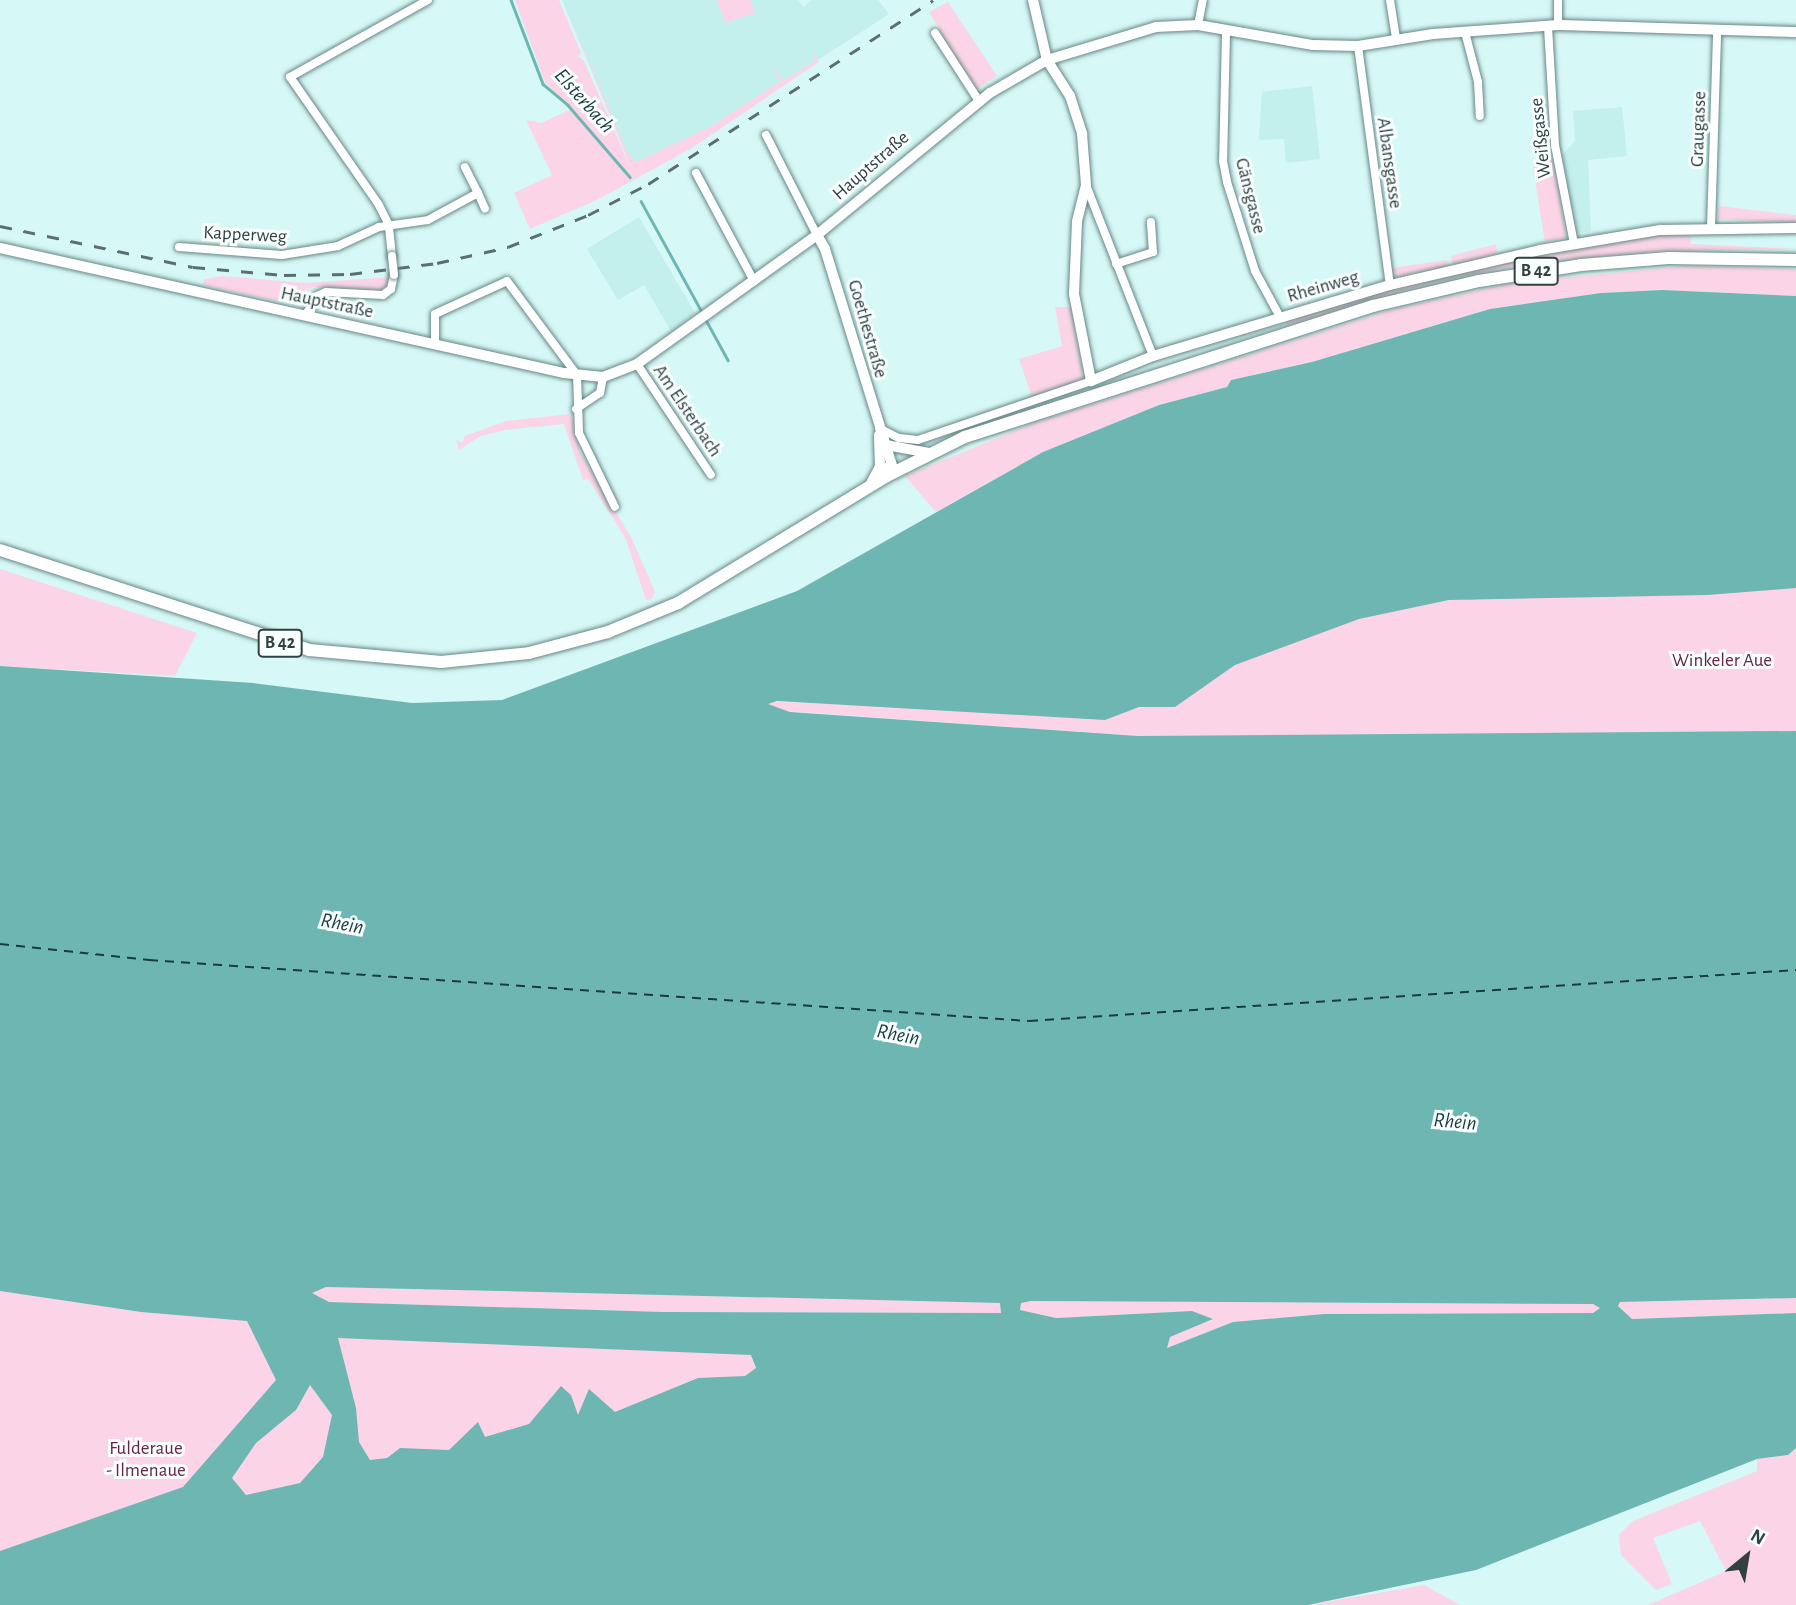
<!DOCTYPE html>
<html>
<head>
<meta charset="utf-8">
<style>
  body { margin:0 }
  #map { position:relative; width:1796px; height:1605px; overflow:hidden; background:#d6f8f6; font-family:"Alegreya Sans",sans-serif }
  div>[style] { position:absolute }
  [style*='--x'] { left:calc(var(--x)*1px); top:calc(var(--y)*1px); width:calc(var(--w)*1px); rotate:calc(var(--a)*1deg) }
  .built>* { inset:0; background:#c3efec }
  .green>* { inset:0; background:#fbd5e7; transform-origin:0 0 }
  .water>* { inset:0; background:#6eb6b2 }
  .stream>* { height:2.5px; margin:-1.25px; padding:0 1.25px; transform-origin:1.25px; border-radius:1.25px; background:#6eb6b2 }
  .ferry>* { height:2px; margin-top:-1px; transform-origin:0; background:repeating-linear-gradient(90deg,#193c3b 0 9px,transparent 0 16px) }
  .roads { filter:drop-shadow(0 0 2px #678785) drop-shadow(0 0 2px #678785) }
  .minor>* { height:8px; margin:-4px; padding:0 4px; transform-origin:4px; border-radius:4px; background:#fff }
  .tertiary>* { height:10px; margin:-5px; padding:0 5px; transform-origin:5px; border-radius:5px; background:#fff }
  .secondary>* { height:10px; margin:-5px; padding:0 5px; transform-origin:5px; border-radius:5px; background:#fff }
  .primary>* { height:12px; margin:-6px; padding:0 6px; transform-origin:6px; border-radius:6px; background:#fff }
  .rail>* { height:2.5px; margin-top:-1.25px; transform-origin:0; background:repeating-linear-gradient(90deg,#5c6f6e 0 12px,transparent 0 24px) }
  .bridges { filter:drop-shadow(0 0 2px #678785) drop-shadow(0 0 2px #678785) }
  .minor-bridge>* { height:8px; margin:-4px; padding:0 4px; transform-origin:4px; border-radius:4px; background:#fff }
  span { translate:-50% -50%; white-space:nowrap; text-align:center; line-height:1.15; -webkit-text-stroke:6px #f8fffe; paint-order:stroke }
  .shield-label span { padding:2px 5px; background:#f8fffe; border:2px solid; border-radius:5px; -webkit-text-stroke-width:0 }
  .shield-label { font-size:18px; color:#32403f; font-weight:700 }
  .street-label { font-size:19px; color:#32403f }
  .park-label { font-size:19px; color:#652448 }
  .water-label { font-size:21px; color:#193c3b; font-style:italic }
  .north { position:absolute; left:1712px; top:1521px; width:70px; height:70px; -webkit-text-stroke:5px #f8fffe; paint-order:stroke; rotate:30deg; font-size:19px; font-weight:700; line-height:28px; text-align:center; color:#32403f }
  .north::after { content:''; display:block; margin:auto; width:24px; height:32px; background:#32403f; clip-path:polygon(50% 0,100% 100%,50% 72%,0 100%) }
</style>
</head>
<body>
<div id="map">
  <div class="built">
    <div style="clip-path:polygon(562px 0,798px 0,803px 7px,812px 0,878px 0,889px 14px,644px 173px,624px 149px)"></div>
    <div style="clip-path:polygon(1312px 86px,1320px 159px,1286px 163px,1284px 139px,1259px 140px,1262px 92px)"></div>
    <div style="clip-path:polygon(1622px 107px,1627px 156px,1588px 160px,1591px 231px,1576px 233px,1561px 156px,1575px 141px,1573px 111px)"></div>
    <div style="clip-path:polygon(639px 217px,695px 313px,671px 331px,644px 285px,618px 300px,587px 249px)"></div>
  </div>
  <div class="green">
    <div style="clip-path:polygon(515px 0,559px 0,581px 53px,578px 56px,584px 61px,634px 176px,564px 0,627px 152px,636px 162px,710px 127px,780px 82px,774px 65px,783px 81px,815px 61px,813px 53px,819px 62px,692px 148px,599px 199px,530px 229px,514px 193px,552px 175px,526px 120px,541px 123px,570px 110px,545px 82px)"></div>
    <div style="clip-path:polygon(717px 0,750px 0,755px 13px,725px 23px)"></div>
    <div style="clip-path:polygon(948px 2px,997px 76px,975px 90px,929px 12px)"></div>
    <div style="left:1554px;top:159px;width:80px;height:22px;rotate:81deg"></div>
    <div style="clip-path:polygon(1719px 206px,1796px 215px,1796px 223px,1718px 219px)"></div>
    <div style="clip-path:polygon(1690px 232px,1691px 244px,1796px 249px,1658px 251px,1534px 263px,1432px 283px,1287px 326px,1286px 322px,1377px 293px,1541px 252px)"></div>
    <div style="clip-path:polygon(1496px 244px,1497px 253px,1489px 256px,1455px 267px,1452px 261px,1451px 256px)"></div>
    <div style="clip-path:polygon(1447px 260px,1448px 267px,1393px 277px,1392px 268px)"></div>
    <div style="clip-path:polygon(1686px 266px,1796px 269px,1796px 296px,1662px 290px,1601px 293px,1490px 309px,1312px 362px,1231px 380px,1227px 387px,1159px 405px,1043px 452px,936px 512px,905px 476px,1036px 422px,1394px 309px,1516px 282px)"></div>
    <div style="clip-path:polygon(222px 276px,307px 283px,390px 277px,391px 281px,379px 292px,314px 287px,276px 301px,203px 285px,204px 279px)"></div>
    <div style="clip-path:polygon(1055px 307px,1071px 307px,1084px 382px,1032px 397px,1019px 359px,1062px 346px)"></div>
    <div style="clip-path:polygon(571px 414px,580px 452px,632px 539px,655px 592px,652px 599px,646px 600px,625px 537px,588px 479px,583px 480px,564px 424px,505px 430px,481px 436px,459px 450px,456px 440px,462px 443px,465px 436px,506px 421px)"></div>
    <div style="clip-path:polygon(0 569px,197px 633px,175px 676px,0 666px)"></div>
    <div style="clip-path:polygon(1796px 586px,1796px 733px,1138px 736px,758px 709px,758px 701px,1004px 711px,1359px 619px,1449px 600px)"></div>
    <div style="clip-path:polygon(326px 1287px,1001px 1303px,1001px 1313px,663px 1312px,328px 1302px,311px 1293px)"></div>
    <div style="clip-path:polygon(0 1291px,141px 1312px,751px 1355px,756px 1369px,745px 1376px,0 1605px)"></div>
    <div style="clip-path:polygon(1796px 1298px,1796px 1313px,1632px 1319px,1618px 1306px,1620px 1302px)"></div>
    <div style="clip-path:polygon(1031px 1301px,1593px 1304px,1600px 1308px,1593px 1313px,1324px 1314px,1233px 1322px,1166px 1348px,1170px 1337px,1211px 1320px,1192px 1311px,1056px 1318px,1020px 1310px,1021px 1303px)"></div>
    <div style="clip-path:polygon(1796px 1448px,1796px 1605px,1648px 1605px,1726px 1571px,1700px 1521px,1653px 1538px,1672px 1584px,1656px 1590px,1621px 1555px,1619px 1535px,1633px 1521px,1757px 1471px,1757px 1459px,1788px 1455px)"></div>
    <div style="clip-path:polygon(1424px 1585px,1460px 1605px,1308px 1605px)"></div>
  </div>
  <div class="water">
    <div style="clip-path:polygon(evenodd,1662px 290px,1796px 296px,1796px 588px,1708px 595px,1449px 600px,1359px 619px,1235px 665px,1175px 707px,1139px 707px,1105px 720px,777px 701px,768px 704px,790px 712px,1138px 736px,1796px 731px,1796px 1298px,1620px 1302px,1618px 1306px,1632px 1319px,1796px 1313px,1796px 1448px,1788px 1455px,1757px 1459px,1476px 1570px,1308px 1605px,0 1605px,0 1551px,183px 1487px,276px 1380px,247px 1321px,141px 1312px,0 1291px,0 666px,253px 683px,412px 703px,502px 700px,797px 591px,1043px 452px,1159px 405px,1227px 387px,1231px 380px,1312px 362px,1490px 309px,1601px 293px,1662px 290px,326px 1287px,1000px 1303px,1001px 1313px,663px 1312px,329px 1302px,312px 1293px,326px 1287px,1662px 290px,1031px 1301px,1593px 1304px,1600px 1308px,1593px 1313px,1324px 1314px,1233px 1322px,1167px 1348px,1170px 1337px,1213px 1319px,1192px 1311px,1056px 1318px,1020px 1310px,1021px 1303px,1031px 1301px,1662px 290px,338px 1338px,751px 1355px,756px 1368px,745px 1376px,698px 1378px,615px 1412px,589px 1389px,578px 1415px,571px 1395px,561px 1386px,529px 1424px,485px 1437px,478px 1422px,449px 1450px,400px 1448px,387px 1458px,370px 1460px,359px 1442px,356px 1408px,338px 1338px,1662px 290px,310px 1385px,332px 1415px,323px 1457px,300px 1483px,246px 1495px,232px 1478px,256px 1443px,296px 1410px,310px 1385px)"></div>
  </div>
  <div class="stream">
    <div style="--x:511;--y:0;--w:90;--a:69.1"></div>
    <div style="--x:543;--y:84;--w:33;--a:40"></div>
    <div style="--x:568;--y:105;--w:95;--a:49.3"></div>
    <div style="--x:641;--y:201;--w:127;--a:61.2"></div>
    <div style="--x:705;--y:318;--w:48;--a:61.3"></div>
  </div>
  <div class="ferry">
    <div style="--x:0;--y:944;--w:150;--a:6.1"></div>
    <div style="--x:149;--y:960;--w:882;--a:3.97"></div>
    <div style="--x:1029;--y:1021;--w:769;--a:-3.8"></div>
  </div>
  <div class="roads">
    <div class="minor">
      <div style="--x:1390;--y:0;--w:39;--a:81"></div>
      <div style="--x:1198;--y:25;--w:25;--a:-79"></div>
      <div style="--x:1558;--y:25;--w:25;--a:-90"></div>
      <div style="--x:1548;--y:27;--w:118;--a:86.6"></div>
      <div style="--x:1555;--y:145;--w:101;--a:79.1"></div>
      <div style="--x:1465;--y:32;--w:52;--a:75.4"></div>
      <div style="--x:1478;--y:82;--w:34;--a:87"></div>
      <div style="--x:935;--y:33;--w:81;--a:57.1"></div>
      <div style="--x:1226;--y:33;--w:128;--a:91.3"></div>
      <div style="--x:1223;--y:161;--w:21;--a:79"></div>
      <div style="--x:1227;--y:182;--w:93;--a:72.5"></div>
      <div style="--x:1255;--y:271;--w:52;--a:61.5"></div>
      <div style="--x:1358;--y:46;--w:241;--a:82.4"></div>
      <div style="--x:766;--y:135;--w:112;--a:63"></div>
      <div style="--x:696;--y:173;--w:123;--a:61.8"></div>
      <div style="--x:1086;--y:185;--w:184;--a:68.6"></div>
      <div style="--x:478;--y:193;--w:17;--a:66"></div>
      <div style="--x:1711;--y:227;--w:195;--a:-88.2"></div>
      <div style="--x:179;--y:247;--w:103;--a:4.4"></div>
      <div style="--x:282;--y:255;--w:57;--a:-9.1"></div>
      <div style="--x:338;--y:246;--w:45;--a:-24.9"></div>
      <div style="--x:379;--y:227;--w:49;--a:-8.1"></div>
      <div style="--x:428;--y:220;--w:57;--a:-28.4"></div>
      <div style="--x:478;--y:193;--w:29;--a:-117"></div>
      <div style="--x:392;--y:256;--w:31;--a:-96"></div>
      <div style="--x:389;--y:225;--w:22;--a:-117"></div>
      <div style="--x:379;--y:205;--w:156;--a:-124.8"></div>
      <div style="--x:290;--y:77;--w:158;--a:-29.2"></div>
      <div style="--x:1116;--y:264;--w:39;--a:-18"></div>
      <div style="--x:1153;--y:252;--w:30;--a:-94"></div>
      <div style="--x:305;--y:316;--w:23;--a:-59"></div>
      <div style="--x:317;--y:296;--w:10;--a:-24"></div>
      <div style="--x:326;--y:292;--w:57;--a:3"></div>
      <div style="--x:383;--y:295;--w:10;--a:-37"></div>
      <div style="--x:391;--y:289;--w:14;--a:-78"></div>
      <div style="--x:435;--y:344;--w:30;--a:-90"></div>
      <div style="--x:435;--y:314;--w:79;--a:-24.6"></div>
      <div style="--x:507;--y:281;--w:117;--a:53.3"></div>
      <div style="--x:577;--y:375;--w:58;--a:88"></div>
      <div style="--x:579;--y:433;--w:82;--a:64.1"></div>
      <div style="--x:637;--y:364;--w:133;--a:56.3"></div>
      <div style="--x:576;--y:409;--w:29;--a:-34"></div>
      <div style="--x:600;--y:393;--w:16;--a:-79"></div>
      <div style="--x:879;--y:428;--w:22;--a:27"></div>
      <div style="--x:899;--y:438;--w:19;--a:6"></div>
      <div style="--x:918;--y:440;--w:183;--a:-18.8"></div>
    </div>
    <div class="tertiary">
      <div style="--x:1033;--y:0;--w:62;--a:76.9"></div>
      <div style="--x:1047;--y:60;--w:43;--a:57.4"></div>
      <div style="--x:1070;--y:96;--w:40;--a:72"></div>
      <div style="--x:1082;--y:134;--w:51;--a:85.5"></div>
      <div style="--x:1086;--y:185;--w:38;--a:104"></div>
      <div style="--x:1077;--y:222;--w:72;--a:92.4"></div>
      <div style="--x:1074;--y:294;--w:89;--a:78.9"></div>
      <div style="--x:1091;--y:381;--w:67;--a:-22"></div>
      <div style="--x:1153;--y:356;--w:247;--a:-16.7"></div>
      <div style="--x:1390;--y:285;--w:154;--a:-13.1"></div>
      <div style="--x:1540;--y:250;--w:122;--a:-9.5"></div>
      <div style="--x:1660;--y:230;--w:136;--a:-0.8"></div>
      <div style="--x:817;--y:235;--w:16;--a:60"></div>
      <div style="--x:825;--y:249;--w:233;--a:72.8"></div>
      <div style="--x:894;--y:472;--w:15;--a:-157"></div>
      <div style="--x:886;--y:445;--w:45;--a:10.3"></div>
      <div style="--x:869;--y:487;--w:24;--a:-62"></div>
      <div style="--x:880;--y:466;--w:31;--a:-92"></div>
    </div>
    <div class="secondary">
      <div style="--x:0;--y:248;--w:578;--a:12.5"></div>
      <div style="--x:564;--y:373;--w:39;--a:6"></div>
      <div style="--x:603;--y:377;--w:36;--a:-21"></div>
      <div style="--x:637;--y:364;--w:221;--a:-35.6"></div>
      <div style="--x:817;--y:235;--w:224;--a:-39.4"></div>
      <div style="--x:990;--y:93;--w:66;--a:-30.1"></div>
      <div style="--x:1047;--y:60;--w:114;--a:-16.8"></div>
      <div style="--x:1156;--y:27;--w:42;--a:-2.7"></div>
      <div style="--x:1198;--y:25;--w:117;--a:9.9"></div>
      <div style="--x:1313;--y:45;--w:45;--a:1.3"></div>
      <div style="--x:1358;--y:46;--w:76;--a:-9.1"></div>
      <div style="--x:1433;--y:34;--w:125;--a:-4.1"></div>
      <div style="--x:1558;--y:25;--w:238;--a:1.7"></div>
    </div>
    <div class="primary">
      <div style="--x:0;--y:550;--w:325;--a:17.9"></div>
      <div style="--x:309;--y:650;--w:133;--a:5.2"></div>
      <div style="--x:441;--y:662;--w:88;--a:-5.8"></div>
      <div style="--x:529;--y:653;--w:82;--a:-14.9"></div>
      <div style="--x:608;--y:632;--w:76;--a:-22.5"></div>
      <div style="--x:678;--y:603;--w:242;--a:-31.3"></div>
      <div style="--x:885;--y:477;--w:89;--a:-26.6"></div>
      <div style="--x:965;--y:437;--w:429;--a:-17.8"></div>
      <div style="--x:1373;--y:306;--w:109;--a:-13.3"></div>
      <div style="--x:1479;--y:281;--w:103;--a:-8.9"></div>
      <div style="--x:1581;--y:265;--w:88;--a:-4.5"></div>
      <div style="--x:1669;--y:258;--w:127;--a:0.9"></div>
    </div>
  </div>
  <div class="rail">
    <div style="--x:0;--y:226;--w:197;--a:12"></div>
    <div style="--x:193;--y:267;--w:91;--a:5"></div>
    <div style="--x:284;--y:275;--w:66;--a:-0.9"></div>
    <div style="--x:350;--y:274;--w:88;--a:-7.2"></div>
    <div style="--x:437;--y:263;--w:73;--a:-12.7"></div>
    <div style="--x:508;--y:247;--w:86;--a:-21.8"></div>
    <div style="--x:588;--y:215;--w:68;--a:-27.3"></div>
    <div style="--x:648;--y:184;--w:339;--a:-32.8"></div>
  </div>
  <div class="bridges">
    <div class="minor-bridge">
      <div style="--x:392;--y:256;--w:19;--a:84"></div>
    </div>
  </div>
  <div class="shield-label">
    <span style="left:1536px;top:271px">B 42</span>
    <span style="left:280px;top:643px">B 42</span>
  </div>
  <div class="street-label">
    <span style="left:1699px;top:129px;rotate:-88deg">Graugasse</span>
    <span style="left:1541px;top:138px;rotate:-96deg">Weißgasse</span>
    <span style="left:1389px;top:163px;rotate:82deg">Albansgasse</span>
    <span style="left:871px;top:166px;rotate:-41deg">Hauptstraße</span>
    <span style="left:1250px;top:196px;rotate:76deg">Gänsgasse</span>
    <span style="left:245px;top:235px;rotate:3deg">Kapperweg</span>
    <span style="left:1323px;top:287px;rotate:-16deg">Rheinweg</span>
    <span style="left:327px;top:303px;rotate:12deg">Hauptstraße</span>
    <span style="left:867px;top:329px;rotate:74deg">Goethestraße</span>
    <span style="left:687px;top:411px;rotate:56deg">Am Elsterbach</span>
  </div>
  <div class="park-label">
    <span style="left:1722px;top:661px">Winkeler Aue</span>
    <span style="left:146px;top:1460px">Fulderaue<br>- Ilmenaue</span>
  </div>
  <div class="water-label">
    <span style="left:584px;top:101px;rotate:48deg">Elsterbach</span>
    <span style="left:342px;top:924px;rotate:11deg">Rhein</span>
    <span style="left:898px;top:1035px;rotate:11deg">Rhein</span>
    <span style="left:1455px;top:1122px;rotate:5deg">Rhein</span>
  </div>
  <div class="north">N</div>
</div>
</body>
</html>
